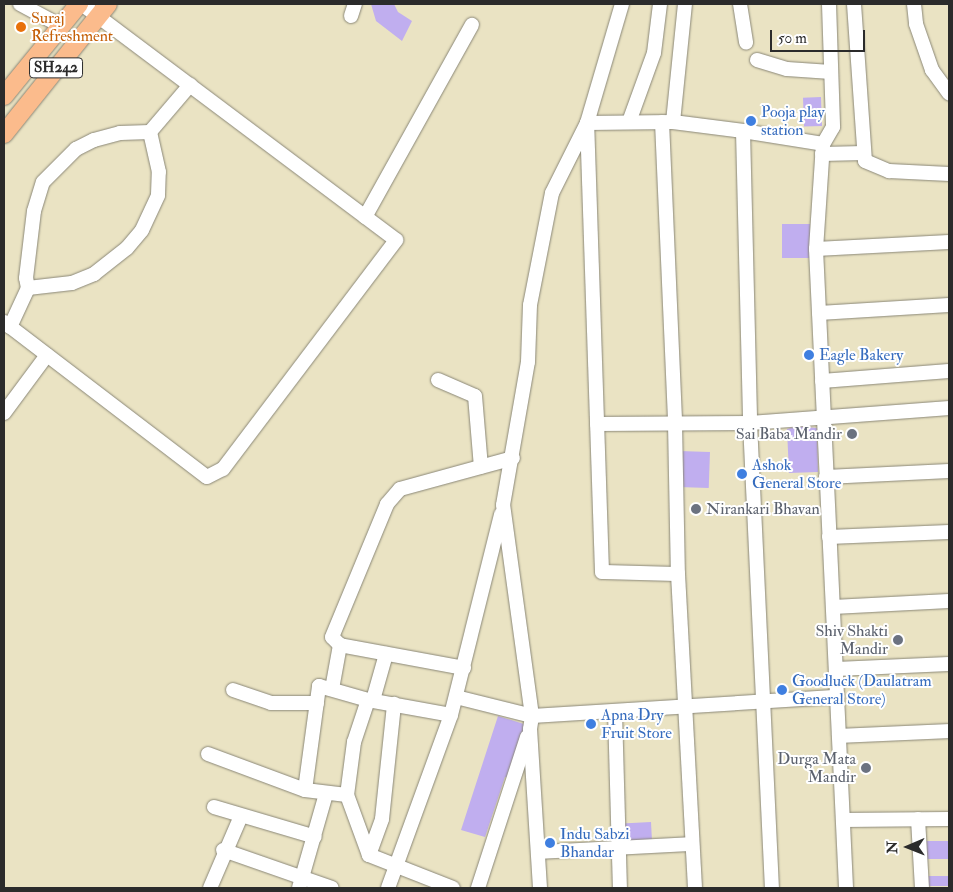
<!DOCTYPE html>
<html>
<head>
<meta charset="utf-8">
<style>
  body { margin:0 }
  #map { position:relative; width:953px; height:892px; overflow:hidden; background:#eae3c3; font-family:"IM FELL Double Pica",serif }
  div>[style] { position:absolute }
  [style*='--x'] { left:calc(var(--x)*1px); top:calc(var(--y)*1px); width:calc(var(--w)*1px); rotate:calc(var(--a)*1deg) }
  .building>* { inset:0; background:#c0aeef; transform-origin:0 0 }
  .roads { filter:drop-shadow(0 0 1px #8a8777) drop-shadow(0 0 1px #8a8777) }
  .minor>* { height:14px; margin:-7px; padding:0 7px; transform-origin:7px; border-radius:7px; background:#fff }
  .major>* { height:18px; margin:-9px; padding:0 9px; transform-origin:9px; border-radius:9px; background:#fbbb8c }
  .dots>* { width:14px; height:14px; translate:-50% -50%; box-sizing:border-box; border:2px solid #fff; border-radius:50% }
  span { translate:-50% -50%; white-space:nowrap; text-align:center; line-height:1.15; -webkit-text-stroke:4px #fff; paint-order:stroke }
  .shield-label span { padding:1px 4px; background:#fff; border:1px solid; border-radius:4px; -webkit-text-stroke-width:0 }
  .shield-label { font-size:15px; color:#2b2b2b; font-weight:700 }
  .food-label { font-size:16px; color:#c56008 }
  .left { translate:0 -50%; text-align:left }
  .shop-label { font-size:16px; color:#366cbe }
  .worship-label { font-size:16px; color:#5b616d }
  .right { translate:-100% -50%; text-align:right }
  .frame { position:absolute; inset:0; border:5px solid #2b2b2b; pointer-events:none }
  .north { position:absolute; left:883px; top:822px; width:50px; height:50px; -webkit-text-stroke:4px #fff; paint-order:stroke; rotate:269deg; font-size:14px; font-weight:700; line-height:20px; text-align:center; color:#2b2b2b }
  .north::after { content:''; display:block; margin:auto; width:18px; height:22px; background:#2b2b2b; clip-path:polygon(50% 0,100% 100%,50% 72%,0 100%) }
  .scale { position:absolute; left:770px; top:30px; width:95px; height:22px; box-sizing:border-box; border:2px solid #2b2b2b; border-top:0; padding-left:6px; font-size:15px; line-height:18px; white-space:nowrap; color:#2b2b2b; -webkit-text-stroke:4px #fff; paint-order:stroke }
</style>
</head>
<body>
<div id="map">
  <div class="building">
    <div style="clip-path:polygon(371px 4px,394px 4px,398px 12px,412px 21px,402px 41px,376px 21px)"></div>
    <div style="left:821px;top:97px;width:29px;height:18px;rotate:88deg"></div>
    <div style="left:782px;top:224px;width:28px;height:34px"></div>
    <div style="clip-path:polygon(796px 426px,817px 428px,818px 472px,789px 473px,787px 429px)"></div>
    <div style="left:679px;top:451px;width:31px;height:36px;rotate:2deg"></div>
    <div style="clip-path:polygon(498px 716px,527px 725px,511px 778px,505px 777px,485px 837px,461px 830px)"></div>
    <div style="left:651px;top:822px;width:20px;height:29px;rotate:87deg"></div>
    <div style="left:949px;top:841px;width:18px;height:26px;rotate:90deg"></div>
    <div style="left:949px;top:876px;width:10px;height:23px;rotate:90deg"></div>
  </div>
  <div class="roads">
    <div class="minor">
      <div style="--x:20;--y:4;--w:47;--a:28.2"></div>
      <div style="--x:740;--y:4;--w:39;--a:81"></div>
      <div style="--x:829;--y:4;--w:123;--a:88.1"></div>
      <div style="--x:833;--y:127;--w:20;--a:120"></div>
      <div style="--x:823;--y:144;--w:105;--a:93.8"></div>
      <div style="--x:816;--y:249;--w:640;--a:87.31"></div>
      <div style="--x:854;--y:4;--w:157;--a:86"></div>
      <div style="--x:865;--y:161;--w:26;--a:23"></div>
      <div style="--x:889;--y:171;--w:60;--a:2.9"></div>
      <div style="--x:914;--y:4;--w:20;--a:84"></div>
      <div style="--x:916;--y:24;--w:49;--a:70.8"></div>
      <div style="--x:932;--y:70;--w:29;--a:54"></div>
      <div style="--x:351;--y:16;--w:13;--a:-72"></div>
      <div style="--x:757;--y:60;--w:31;--a:17"></div>
      <div style="--x:787;--y:69;--w:44;--a:3.9"></div>
      <div style="--x:629;--y:122;--w:73;--a:-70.1"></div>
      <div style="--x:654;--y:53;--w:49;--a:-83"></div>
      <div style="--x:662;--y:122;--w:301;--a:87.5"></div>
      <div style="--x:675;--y:423;--w:151;--a:88.9"></div>
      <div style="--x:678;--y:574;--w:314;--a:86.9"></div>
      <div style="--x:673;--y:122;--w:119;--a:-84.2"></div>
      <div style="--x:743;--y:131;--w:81;--a:9.2"></div>
      <div style="--x:822;--y:154;--w:42;--a:-1.4"></div>
      <div style="--x:365;--y:217;--w:220;--a:-60.9"></div>
      <div style="--x:816;--y:249;--w:133;--a:-3"></div>
      <div style="--x:28;--y:288;--w:44;--a:-6.5"></div>
      <div style="--x:72;--y:283;--w:24;--a:-22"></div>
      <div style="--x:94;--y:274;--w:42;--a:-38.2"></div>
      <div style="--x:127;--y:248;--w:23;--a:-50"></div>
      <div style="--x:142;--y:230;--w:38;--a:-65"></div>
      <div style="--x:158;--y:195;--w:23;--a:-88"></div>
      <div style="--x:159;--y:172;--w:41;--a:-102.7"></div>
      <div style="--x:819;--y:313;--w:130;--a:-3.5"></div>
      <div style="--x:4;--y:322;--w:255;--a:37.4"></div>
      <div style="--x:207;--y:477;--w:18;--a:-27"></div>
      <div style="--x:223;--y:469;--w:287;--a:-52.9"></div>
      <div style="--x:396;--y:240;--w:393;--a:-143.1"></div>
      <div style="--x:10;--y:327;--w:43;--a:-65.2"></div>
      <div style="--x:28;--y:288;--w:10;--a:-101"></div>
      <div style="--x:26;--y:278;--w:67;--a:-83.2"></div>
      <div style="--x:34;--y:211;--w:30;--a:-73"></div>
      <div style="--x:43;--y:182;--w:47;--a:-45"></div>
      <div style="--x:76;--y:149;--w:20;--a:-27"></div>
      <div style="--x:94;--y:140;--w:27;--a:-15"></div>
      <div style="--x:120;--y:133;--w:30;--a:-2"></div>
      <div style="--x:150;--y:132;--w:62;--a:-49.6"></div>
      <div style="--x:438;--y:380;--w:40;--a:23.4"></div>
      <div style="--x:475;--y:396;--w:71;--a:85.2"></div>
      <div style="--x:822;--y:381;--w:127;--a:-4.5"></div>
      <div style="--x:4;--y:413;--w:72;--a:-53.4"></div>
      <div style="--x:597;--y:424;--w:153;--a:-0.4"></div>
      <div style="--x:750;--y:423;--w:200;--a:-4.3"></div>
      <div style="--x:826;--y:477;--w:123;--a:-2.8"></div>
      <div style="--x:829;--y:537;--w:120;--a:-2.4"></div>
      <div style="--x:678;--y:574;--w:76;--a:-178.5"></div>
      <div style="--x:602;--y:572;--w:449;--a:-91.9"></div>
      <div style="--x:587;--y:123;--w:86;--a:-0.7"></div>
      <div style="--x:673;--y:122;--w:71;--a:7.3"></div>
      <div style="--x:743;--y:131;--w:292;--a:88.6"></div>
      <div style="--x:750;--y:423;--w:466;--a:87.3"></div>
      <div style="--x:833;--y:607;--w:116;--a:-3"></div>
      <div style="--x:464;--y:668;--w:126;--a:-169.5"></div>
      <div style="--x:340;--y:645;--w:11;--a:-135"></div>
      <div style="--x:332;--y:637;--w:144;--a:-67.5"></div>
      <div style="--x:387;--y:504;--w:20;--a:-49"></div>
      <div style="--x:400;--y:489;--w:117;--a:-15.3"></div>
      <div style="--x:836;--y:669;--w:113;--a:-2.5"></div>
      <div style="--x:332;--y:689;--w:45;--a:-79.7"></div>
      <div style="--x:233;--y:690;--w:40;--a:18.9"></div>
      <div style="--x:271;--y:703;--w:46;--a:0"></div>
      <div style="--x:456;--y:697;--w:78;--a:14"></div>
      <div style="--x:532;--y:716;--w:306;--a:-3.6"></div>
      <div style="--x:368;--y:700;--w:44;--a:108.4"></div>
      <div style="--x:354;--y:742;--w:53;--a:97.5"></div>
      <div style="--x:347;--y:795;--w:64;--a:69.9"></div>
      <div style="--x:369;--y:855;--w:90;--a:21.4"></div>
      <div style="--x:373;--y:700;--w:48;--a:-74.2"></div>
      <div style="--x:615;--y:712;--w:176;--a:88.4"></div>
      <div style="--x:839;--y:736;--w:110;--a:-2.6"></div>
      <div style="--x:208;--y:754;--w:103;--a:20.4"></div>
      <div style="--x:305;--y:790;--w:42;--a:6.8"></div>
      <div style="--x:305;--y:790;--w:105;--a:-82.3"></div>
      <div style="--x:319;--y:686;--w:51;--a:15.9"></div>
      <div style="--x:368;--y:700;--w:84;--a:10.2"></div>
      <div style="--x:214;--y:807;--w:105;--a:16.5"></div>
      <div style="--x:918;--y:819;--w:69;--a:86.7"></div>
      <div style="--x:843;--y:820;--w:106;--a:-0.5"></div>
      <div style="--x:223;--y:850;--w:115;--a:19.2"></div>
      <div style="--x:539;--y:852;--w:153;--a:-3"></div>
      <div style="--x:369;--y:855;--w:38;--a:-70"></div>
      <div style="--x:382;--y:819;--w:116;--a:-84"></div>
      <div style="--x:210;--y:888;--w:78;--a:-66.7"></div>
      <div style="--x:299;--y:888;--w:98;--a:-74"></div>
      <div style="--x:388;--y:888;--w:184;--a:-70"></div>
      <div style="--x:451;--y:715;--w:207;--a:-76"></div>
      <div style="--x:478;--y:888;--w:159;--a:-72"></div>
      <div style="--x:540;--y:888;--w:159;--a:-93.6"></div>
      <div style="--x:530;--y:729;--w:13;--a:-81"></div>
      <div style="--x:532;--y:716;--w:213;--a:-97.8"></div>
      <div style="--x:503;--y:505;--w:145;--a:-80.1"></div>
      <div style="--x:528;--y:362;--w:57;--a:-88"></div>
      <div style="--x:530;--y:305;--w:114;--a:-78.9"></div>
      <div style="--x:552;--y:193;--w:78;--a:-63.4"></div>
      <div style="--x:587;--y:123;--w:124;--a:-73.6"></div>
    </div>
    <div class="major">
      <div style="--x:4;--y:96;--w:119;--a:-50.8"></div>
      <div style="--x:4;--y:134;--w:166;--a:-51.3"></div>
    </div>
  </div>
  <div class="dots">
    <div style="left:21px;top:27px;background:#e8710a"></div>
    <div style="left:751px;top:121px;background:#3f7fe0"></div>
    <div style="left:809px;top:355px;background:#3f7fe0"></div>
    <div style="left:852px;top:434px;background:#6b7280"></div>
    <div style="left:742px;top:474px;background:#3f7fe0"></div>
    <div style="left:696px;top:509px;background:#6b7280"></div>
    <div style="left:898px;top:640px;background:#6b7280"></div>
    <div style="left:782px;top:690px;background:#3f7fe0"></div>
    <div style="left:591px;top:724px;background:#3f7fe0"></div>
    <div style="left:866px;top:768px;background:#6b7280"></div>
    <div style="left:550px;top:843px;background:#3f7fe0"></div>
  </div>
  <div class="shield-label">
    <span style="left:56px;top:68px">SH242</span>
  </div>
  <div class="food-label">
    <span class="left" style="left:31px;top:27px">Suraj<br>Refreshment</span>
  </div>
  <div class="shop-label">
    <span class="left" style="left:761px;top:121px">Pooja play<br>station</span>
    <span class="left" style="left:819px;top:355px">Eagle Bakery</span>
    <span class="left" style="left:752px;top:474px">Ashok<br>General Store</span>
    <span class="left" style="left:792px;top:690px">Goodluck (Daulatram<br>General Store)</span>
    <span class="left" style="left:601px;top:724px">Apna Dry<br>Fruit Store</span>
    <span class="left" style="left:560px;top:843px">Indu Sabzi<br>Bhandar</span>
  </div>
  <div class="worship-label">
    <span class="right" style="left:842px;top:434px">Sai Baba Mandir</span>
    <span class="left" style="left:706px;top:509px">Nirankari Bhavan</span>
    <span class="right" style="left:888px;top:640px">Shiv Shakti<br>Mandir</span>
    <span class="right" style="left:856px;top:768px">Durga Mata<br>Mandir</span>
  </div>
  <div class="frame"></div>
  <div class="north">N</div>
  <div class="scale">50 m</div>
</div>
</body>
</html>
